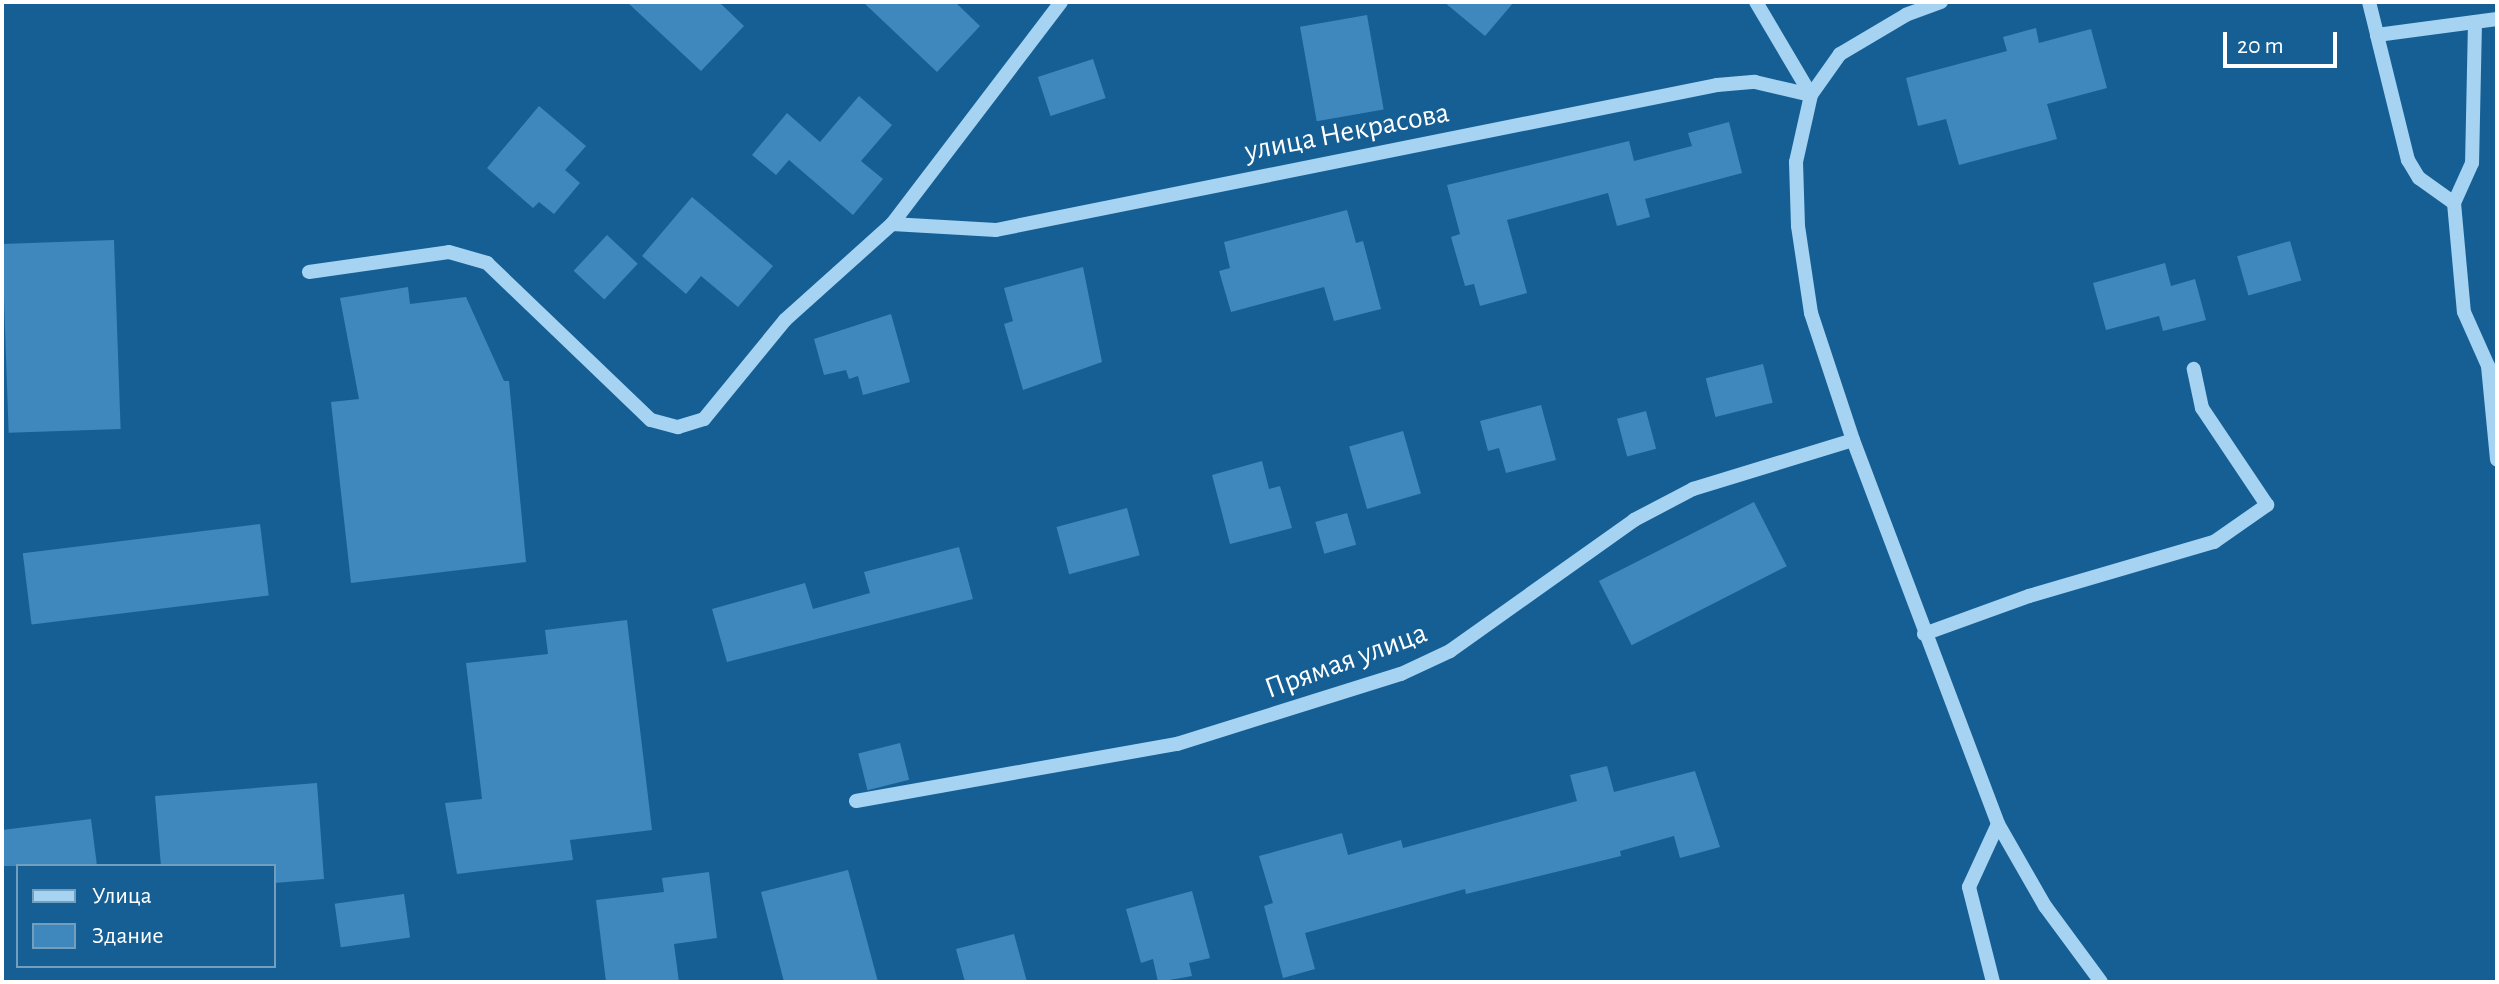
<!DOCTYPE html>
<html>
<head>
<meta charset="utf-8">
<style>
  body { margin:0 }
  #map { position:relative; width:2499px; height:984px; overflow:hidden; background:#155f95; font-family:"Alegreya Sans",sans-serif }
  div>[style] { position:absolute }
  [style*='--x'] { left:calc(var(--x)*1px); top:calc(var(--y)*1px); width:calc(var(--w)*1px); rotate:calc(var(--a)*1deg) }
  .building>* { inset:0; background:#3e88bd; transform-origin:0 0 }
  .minor>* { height:14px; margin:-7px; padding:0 7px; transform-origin:7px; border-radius:7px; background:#a6d3f1 }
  span { translate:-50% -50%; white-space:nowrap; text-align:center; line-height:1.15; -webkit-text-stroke:6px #155f95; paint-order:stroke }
  .street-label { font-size:30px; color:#fff }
  .frame { position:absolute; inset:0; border:4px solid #fff; pointer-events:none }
  .legend { position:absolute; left:16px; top:864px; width:260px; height:104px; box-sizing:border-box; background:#155f95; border:2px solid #739fbf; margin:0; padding:10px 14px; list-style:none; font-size:24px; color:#fff }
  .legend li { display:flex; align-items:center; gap:16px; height:40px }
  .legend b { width:40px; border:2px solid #739fbf }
  .scale { position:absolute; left:2223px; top:32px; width:114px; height:36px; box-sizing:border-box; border:4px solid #fff; border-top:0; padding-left:10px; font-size:24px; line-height:28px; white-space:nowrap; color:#fff; -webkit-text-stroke:6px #155f95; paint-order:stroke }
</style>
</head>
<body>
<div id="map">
  <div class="building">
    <div style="clip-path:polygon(627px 2px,719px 2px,744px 26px,701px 71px)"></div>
    <div style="clip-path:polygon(863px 2px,955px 2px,980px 26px,937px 72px)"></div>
    <div style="clip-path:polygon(1444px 2px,1514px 2px,1485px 36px)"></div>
    <div style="left:1367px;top:15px;width:96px;height:68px;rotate:80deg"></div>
    <div style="clip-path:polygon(2036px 28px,2039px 43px,2091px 29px,2107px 88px,2047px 104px,2057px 139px,1959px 165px,1946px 119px,1918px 126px,1906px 78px,2007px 51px,2003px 37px)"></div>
    <div style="left:1093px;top:59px;width:41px;height:58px;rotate:72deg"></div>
    <div style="clip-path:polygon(859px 96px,892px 125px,861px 161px,883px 179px,853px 215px,789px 160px,776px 175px,752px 155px,787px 113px,820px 142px)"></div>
    <div style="clip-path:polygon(539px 106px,586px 146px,565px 170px,580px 183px,554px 214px,539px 202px,533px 208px,487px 168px)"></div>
    <div style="clip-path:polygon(1729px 122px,1742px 173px,1645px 199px,1650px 217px,1617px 226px,1608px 193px,1507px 220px,1527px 293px,1480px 306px,1474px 284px,1465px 286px,1451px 237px,1460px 234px,1447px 185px,1629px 141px,1634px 161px,1692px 146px,1688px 133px)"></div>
    <div style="clip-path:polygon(692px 197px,773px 266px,738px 307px,701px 276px,686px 294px,642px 256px)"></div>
    <div style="clip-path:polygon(1347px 210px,1356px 243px,1363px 241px,1381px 309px,1334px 321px,1324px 287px,1231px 312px,1219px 271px,1230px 268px,1224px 242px)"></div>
    <div style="left:607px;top:235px;width:42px;height:49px;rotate:43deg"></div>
    <div style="left:114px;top:240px;width:189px;height:112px;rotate:88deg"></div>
    <div style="left:2290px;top:241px;width:41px;height:55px;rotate:74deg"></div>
    <div style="clip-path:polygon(2165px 263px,2171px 286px,2195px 279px,2206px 320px,2163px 331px,2159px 316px,2106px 330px,2093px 283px)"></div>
    <div style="clip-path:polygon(1083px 267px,1102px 362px,1023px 390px,1004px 324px,1013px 321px,1004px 288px)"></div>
    <div style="clip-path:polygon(408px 287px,410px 304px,466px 297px,504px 381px,509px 381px,526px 562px,351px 583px,331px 402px,359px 399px,340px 298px)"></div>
    <div style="clip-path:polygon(891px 314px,910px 382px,863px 395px,858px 376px,849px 379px,846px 370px,824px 375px,814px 339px)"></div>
    <div style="left:1763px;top:364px;width:40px;height:59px;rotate:76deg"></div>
    <div style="clip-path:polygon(1541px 405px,1556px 460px,1506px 473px,1499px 448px,1488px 451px,1480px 421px)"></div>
    <div style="left:1646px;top:411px;width:39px;height:30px;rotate:75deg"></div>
    <div style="left:1403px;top:431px;width:65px;height:56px;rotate:74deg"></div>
    <div style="clip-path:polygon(1262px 461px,1269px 489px,1280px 486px,1292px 528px,1230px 544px,1212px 475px)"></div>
    <div style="left:1754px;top:502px;width:72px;height:174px;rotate:63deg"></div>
    <div style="left:1127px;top:508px;width:49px;height:73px;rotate:75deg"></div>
    <div style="left:1347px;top:513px;width:33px;height:33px;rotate:74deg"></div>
    <div style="left:260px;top:524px;width:72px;height:239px;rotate:83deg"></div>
    <div style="clip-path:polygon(959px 547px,973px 599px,727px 662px,712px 609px,805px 583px,813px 609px,870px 593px,864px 572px)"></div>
    <div style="clip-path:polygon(627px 620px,652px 830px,570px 840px,573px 860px,457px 874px,445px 803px,482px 799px,466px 663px,548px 654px,545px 630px)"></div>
    <div style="left:900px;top:743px;width:38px;height:43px;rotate:76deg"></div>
    <div style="clip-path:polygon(1607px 766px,1614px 792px,1695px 771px,1720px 847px,1680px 858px,1674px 836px,1620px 851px,1621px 856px,1466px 894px,1465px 889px,1305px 933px,1315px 969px,1283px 978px,1264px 906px,1273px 903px,1259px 856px,1342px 833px,1348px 855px,1401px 840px,1403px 848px,1577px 801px,1570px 775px)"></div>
    <div style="clip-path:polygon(317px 783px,324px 879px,274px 883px,274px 866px,161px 866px,155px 796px)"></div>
    <div style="clip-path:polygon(91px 819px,97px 866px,2px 866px,2px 830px)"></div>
    <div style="clip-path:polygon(848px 870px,878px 982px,784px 982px,761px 892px)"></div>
    <div style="clip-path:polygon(709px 872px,717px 938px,674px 944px,679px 982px,606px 982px,596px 900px,664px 892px,662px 878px)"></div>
    <div style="clip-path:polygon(1192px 891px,1210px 958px,1189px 963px,1192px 976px,1158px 982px,1153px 959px,1141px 963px,1126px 909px)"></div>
    <div style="left:404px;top:894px;width:44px;height:70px;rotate:82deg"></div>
    <div style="clip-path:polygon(1014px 934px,1027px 982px,965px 982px,956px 949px)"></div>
  </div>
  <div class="minor">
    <div style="--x:1756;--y:2;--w:108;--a:59.4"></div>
    <div style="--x:1941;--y:2;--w:37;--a:160"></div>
    <div style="--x:1906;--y:15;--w:77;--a:149.4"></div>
    <div style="--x:1840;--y:54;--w:50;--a:125.3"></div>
    <div style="--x:1811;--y:95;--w:69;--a:102.6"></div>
    <div style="--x:1796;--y:162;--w:64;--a:88.2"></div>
    <div style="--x:1798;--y:226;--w:88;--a:81.5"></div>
    <div style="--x:1811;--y:313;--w:134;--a:71.7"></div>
    <div style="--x:1853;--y:440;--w:410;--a:69.3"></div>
    <div style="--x:1998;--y:824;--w:95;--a:60.2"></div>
    <div style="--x:2045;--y:906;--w:94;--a:53.6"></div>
    <div style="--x:2369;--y:2;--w:34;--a:76"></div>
    <div style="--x:2377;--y:35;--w:121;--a:-7.6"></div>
    <div style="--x:2475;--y:22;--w:141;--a:91.2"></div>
    <div style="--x:2472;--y:163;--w:44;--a:114.2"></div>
    <div style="--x:2454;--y:203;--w:109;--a:84.8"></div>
    <div style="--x:2464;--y:312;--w:59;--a:66"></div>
    <div style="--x:2488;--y:366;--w:94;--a:84.5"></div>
    <div style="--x:2377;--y:35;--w:129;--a:76.1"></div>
    <div style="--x:2408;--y:160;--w:21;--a:59"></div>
    <div style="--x:2419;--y:178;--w:43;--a:35.5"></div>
    <div style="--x:892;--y:224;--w:104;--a:3.3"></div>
    <div style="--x:996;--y:230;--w:735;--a:-11.37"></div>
    <div style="--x:1717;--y:85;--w:38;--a:-5"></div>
    <div style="--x:1755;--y:82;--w:57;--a:13.1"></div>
    <div style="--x:309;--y:272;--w:141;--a:-8.1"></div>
    <div style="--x:449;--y:252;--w:40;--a:16"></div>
    <div style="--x:487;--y:263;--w:227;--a:43.8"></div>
    <div style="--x:651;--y:420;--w:28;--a:15"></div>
    <div style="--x:678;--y:427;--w:27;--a:-17"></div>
    <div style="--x:704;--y:419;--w:128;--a:-50.7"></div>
    <div style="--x:785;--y:320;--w:144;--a:-41.9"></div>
    <div style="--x:892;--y:224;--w:279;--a:-52.7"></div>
    <div style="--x:1924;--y:634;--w:112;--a:-19.9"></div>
    <div style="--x:2029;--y:596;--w:193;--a:-16.3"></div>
    <div style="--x:2214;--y:542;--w:65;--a:-34.9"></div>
    <div style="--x:2267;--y:505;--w:117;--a:-123.8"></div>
    <div style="--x:2202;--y:408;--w:40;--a:-102"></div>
    <div style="--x:856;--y:801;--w:326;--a:-10.1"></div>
    <div style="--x:1177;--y:744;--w:235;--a:-17.4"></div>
    <div style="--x:1401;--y:674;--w:54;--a:-25.1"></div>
    <div style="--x:1450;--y:651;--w:226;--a:-35.4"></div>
    <div style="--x:1634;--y:520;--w:67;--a:-27.7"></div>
    <div style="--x:1693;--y:489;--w:167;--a:-17"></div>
    <div style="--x:1993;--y:982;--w:98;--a:-104.2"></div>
    <div style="--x:1969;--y:887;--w:69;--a:-65.3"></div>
  </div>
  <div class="street-label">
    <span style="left:1347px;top:132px;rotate:-11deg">улица Некрасова</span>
    <span style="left:1346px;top:661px;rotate:-20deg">Прямая улица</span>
  </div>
  <div class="frame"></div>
  <ul class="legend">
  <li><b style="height:10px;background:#a6d3f1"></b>Улица</li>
  <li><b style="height:22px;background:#3e88bd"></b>Здание</li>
  </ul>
  <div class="scale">20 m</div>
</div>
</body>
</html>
